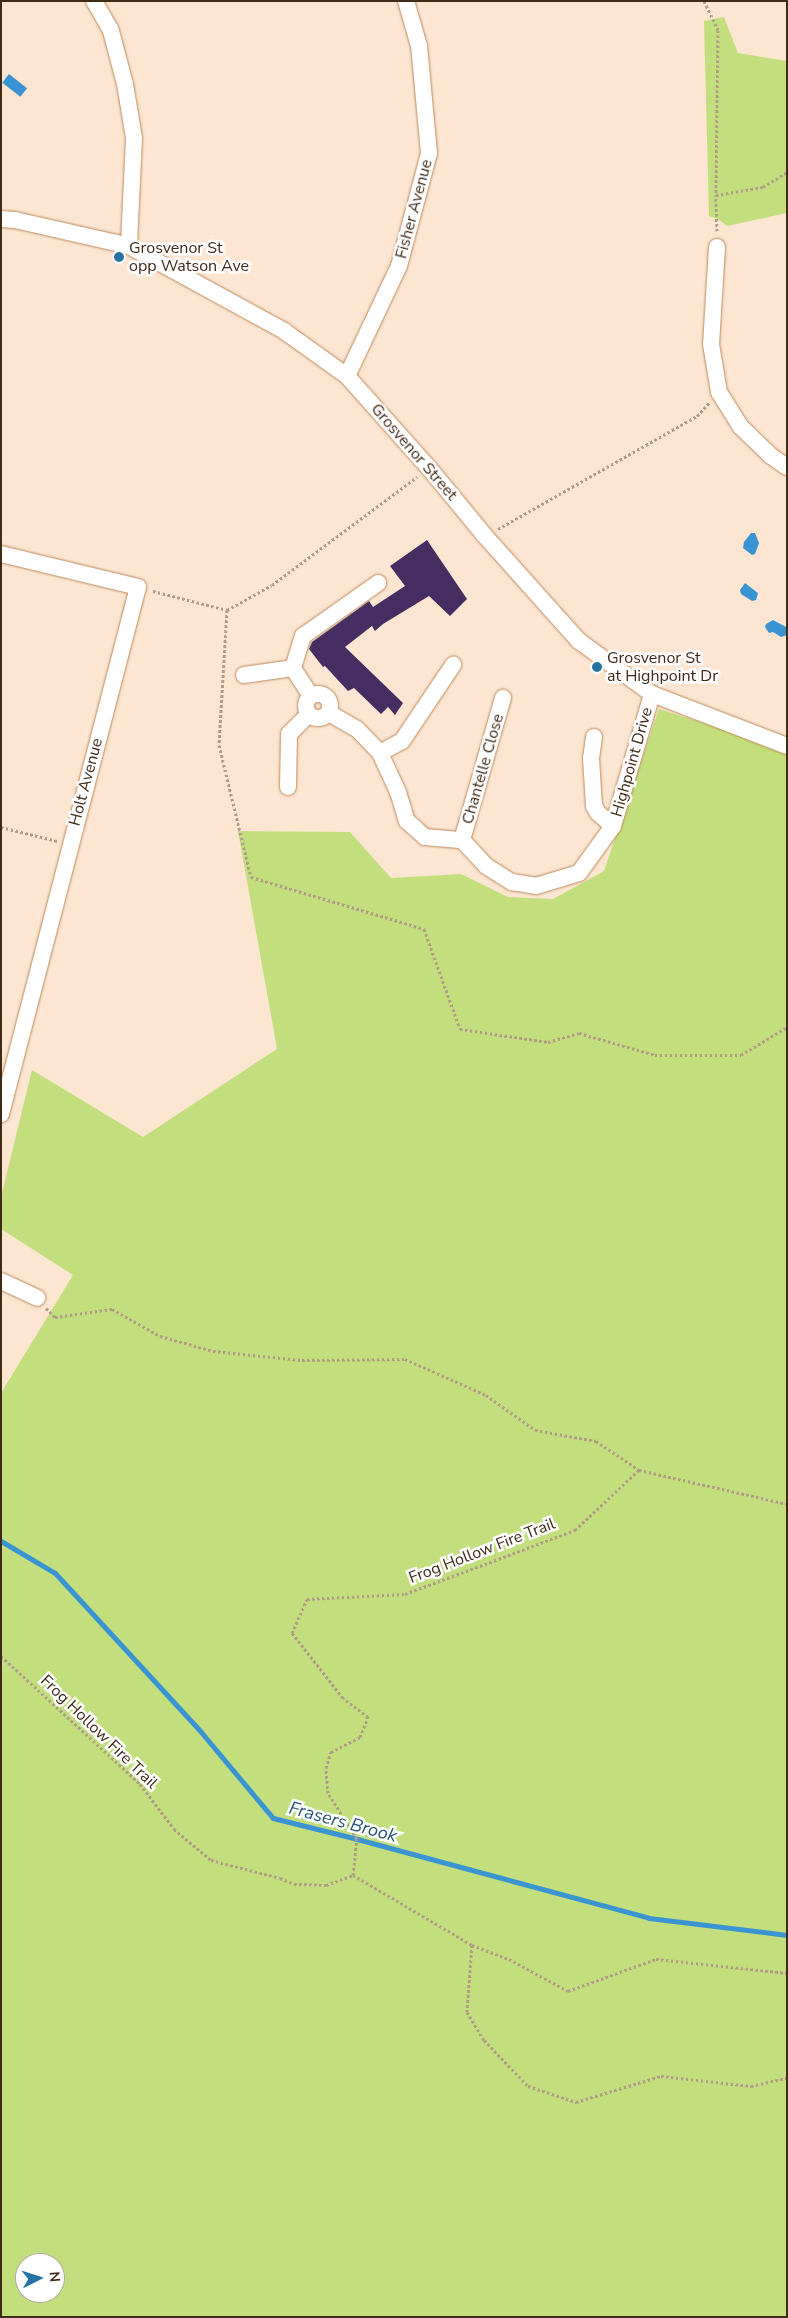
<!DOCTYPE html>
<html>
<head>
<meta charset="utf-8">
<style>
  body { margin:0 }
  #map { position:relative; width:788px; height:2318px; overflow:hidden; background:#fce5d1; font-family:"Nunito Sans",sans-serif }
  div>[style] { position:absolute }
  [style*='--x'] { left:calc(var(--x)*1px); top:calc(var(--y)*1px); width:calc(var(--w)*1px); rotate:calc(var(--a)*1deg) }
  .green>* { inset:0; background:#c3df7d }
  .water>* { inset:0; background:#3a94d1; transform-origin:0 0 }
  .stream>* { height:5px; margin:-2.5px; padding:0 2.5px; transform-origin:2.5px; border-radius:2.5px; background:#3a94d1 }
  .building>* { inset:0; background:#462e63 }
  .path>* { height:3px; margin-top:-1.5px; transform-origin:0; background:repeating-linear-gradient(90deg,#b19b87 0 2.5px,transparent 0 5px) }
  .roads { filter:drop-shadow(0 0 1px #bc8858) drop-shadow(0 0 1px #bc8858) }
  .minor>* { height:16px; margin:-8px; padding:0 8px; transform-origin:8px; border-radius:8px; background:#fff }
  .minor>.ring { margin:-8px; padding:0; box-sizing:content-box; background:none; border:16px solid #fff; border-radius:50% }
  .dots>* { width:14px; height:14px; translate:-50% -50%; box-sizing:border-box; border:2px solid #fff; border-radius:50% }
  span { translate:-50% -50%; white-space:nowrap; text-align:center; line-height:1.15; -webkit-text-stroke:5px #fff; paint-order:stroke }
  .street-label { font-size:16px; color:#3f2a16 }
  .poi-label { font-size:16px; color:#3f2a16 }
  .left { translate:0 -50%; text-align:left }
  .water-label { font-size:18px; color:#245273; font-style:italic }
  .frame { position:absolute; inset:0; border:2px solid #3f2a16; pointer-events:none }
  .north { position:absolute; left:15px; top:2253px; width:50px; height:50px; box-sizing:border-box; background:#fff; border:1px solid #b2aaa2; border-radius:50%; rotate:85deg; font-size:14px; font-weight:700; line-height:20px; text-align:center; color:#3f2a16 }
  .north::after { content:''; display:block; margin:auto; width:18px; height:22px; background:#2773a6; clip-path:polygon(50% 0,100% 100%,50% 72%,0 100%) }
</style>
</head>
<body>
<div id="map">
  <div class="green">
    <div style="clip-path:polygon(724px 17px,738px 53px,787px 61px,787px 213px,727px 226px,718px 219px,709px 216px,704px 21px)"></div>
    <div style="clip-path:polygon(evenodd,659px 709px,787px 749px,787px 2317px,1px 2317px,1px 1393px,73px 1275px,1px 1229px,1px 1197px,32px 1070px,143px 1137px,277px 1049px,238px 831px,350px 832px,391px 878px,461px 874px,508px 897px,553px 899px,604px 871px,659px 709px,25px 2263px,55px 2263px,55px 2293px,25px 2293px,25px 2263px)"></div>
  </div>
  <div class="water">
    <div style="left:9px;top:74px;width:23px;height:11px;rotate:38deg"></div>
    <div style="clip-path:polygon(751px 533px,755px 533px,759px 543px,755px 554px,752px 555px,743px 548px,744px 542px)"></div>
    <div style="clip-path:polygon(745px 583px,758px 593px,756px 600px,752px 601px,741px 594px,740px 590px)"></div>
    <div style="clip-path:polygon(773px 620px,786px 627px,787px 635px,781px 637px,773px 632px,769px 633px,765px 627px,766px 624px)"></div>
  </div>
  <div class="stream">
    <div style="--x:1;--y:1541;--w:63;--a:30.7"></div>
    <div style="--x:55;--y:1573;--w:216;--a:47.4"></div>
    <div style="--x:201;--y:1732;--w:112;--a:50.1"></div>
    <div style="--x:273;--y:1818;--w:87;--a:14"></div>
    <div style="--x:357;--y:1839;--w:302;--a:15.1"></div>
    <div style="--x:649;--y:1918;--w:139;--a:7"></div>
  </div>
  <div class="building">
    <div style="clip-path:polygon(427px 540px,467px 599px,450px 616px,429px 596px,383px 624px,375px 631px,372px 626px,345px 647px,403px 703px,395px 715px,388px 707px,381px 714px,354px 688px,348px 691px,325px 666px,323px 667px,309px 649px,312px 642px,369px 601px,373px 607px,405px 586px,390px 566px)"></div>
  </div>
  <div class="path">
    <div style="--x:704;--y:1;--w:32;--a:64"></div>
    <div style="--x:718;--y:30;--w:165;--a:90.7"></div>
    <div style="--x:717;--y:231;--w:36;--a:-92"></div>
    <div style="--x:716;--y:195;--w:48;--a:-9.7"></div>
    <div style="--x:763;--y:187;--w:28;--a:-32"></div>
    <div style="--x:498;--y:529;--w:229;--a:-29.6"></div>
    <div style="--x:697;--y:416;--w:18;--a:-47"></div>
    <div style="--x:153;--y:591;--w:76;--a:14.4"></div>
    <div style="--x:227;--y:610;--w:51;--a:-29.1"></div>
    <div style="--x:272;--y:585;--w:181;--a:-36.7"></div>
    <div style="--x:227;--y:610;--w:135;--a:93.4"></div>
    <div style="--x:219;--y:745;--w:136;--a:76.4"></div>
    <div style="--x:251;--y:877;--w:181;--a:16.7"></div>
    <div style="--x:424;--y:929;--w:106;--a:70.2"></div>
    <div style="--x:460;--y:1029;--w:89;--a:8.4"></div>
    <div style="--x:548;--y:1042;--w:32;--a:-16"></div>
    <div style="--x:579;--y:1033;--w:79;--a:16.1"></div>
    <div style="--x:655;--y:1055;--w:86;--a:0"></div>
    <div style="--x:741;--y:1055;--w:54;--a:-31.3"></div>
    <div style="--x:1;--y:827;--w:58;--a:14"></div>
    <div style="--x:46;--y:1308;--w:13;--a:45"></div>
    <div style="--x:55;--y:1317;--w:58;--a:-8"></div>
    <div style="--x:112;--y:1309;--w:55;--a:29.4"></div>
    <div style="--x:160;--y:1336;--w:55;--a:15.8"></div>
    <div style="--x:213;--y:1351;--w:89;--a:5.8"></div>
    <div style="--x:302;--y:1360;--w:103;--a:-0.6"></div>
    <div style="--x:405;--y:1359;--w:89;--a:24"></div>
    <div style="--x:486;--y:1395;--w:60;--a:35.5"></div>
    <div style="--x:535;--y:1430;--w:62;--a:10.2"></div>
    <div style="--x:596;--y:1441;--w:52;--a:34"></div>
    <div style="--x:639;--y:1470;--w:152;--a:12.9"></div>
    <div style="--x:1;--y:1656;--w:189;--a:42.6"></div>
    <div style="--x:140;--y:1784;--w:56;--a:52.9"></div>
    <div style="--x:174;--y:1829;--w:48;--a:40"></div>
    <div style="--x:211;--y:1860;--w:71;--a:14.6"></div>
    <div style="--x:280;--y:1878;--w:15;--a:23"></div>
    <div style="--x:294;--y:1884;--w:32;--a:2"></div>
    <div style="--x:326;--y:1885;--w:29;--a:-20"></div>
    <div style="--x:353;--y:1875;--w:36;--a:-84"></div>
    <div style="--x:357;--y:1839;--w:54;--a:-122.2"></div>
    <div style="--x:328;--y:1793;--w:25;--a:-95"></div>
    <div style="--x:326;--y:1768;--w:17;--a:-73"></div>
    <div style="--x:331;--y:1752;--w:33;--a:-27"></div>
    <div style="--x:360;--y:1737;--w:22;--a:-68"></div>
    <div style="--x:368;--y:1717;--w:31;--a:-143"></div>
    <div style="--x:343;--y:1698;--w:83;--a:-128.1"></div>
    <div style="--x:292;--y:1633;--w:37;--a:-66"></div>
    <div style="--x:307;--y:1599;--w:98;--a:-2.9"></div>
    <div style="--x:405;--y:1594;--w:182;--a:-20.6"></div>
    <div style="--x:575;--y:1530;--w:88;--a:-43.2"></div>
    <div style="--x:353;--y:1875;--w:138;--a:30.5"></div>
    <div style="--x:472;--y:1945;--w:67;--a:94.3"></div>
    <div style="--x:467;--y:2012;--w:33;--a:59"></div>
    <div style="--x:484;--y:2040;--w:64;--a:46.3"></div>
    <div style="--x:528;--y:2086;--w:51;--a:18.4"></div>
    <div style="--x:576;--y:2102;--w:89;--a:-17"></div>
    <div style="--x:661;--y:2076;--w:91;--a:6.3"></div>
    <div style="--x:751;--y:2086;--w:37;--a:-13"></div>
    <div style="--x:472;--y:1945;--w:40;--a:21"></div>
    <div style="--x:509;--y:1959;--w:67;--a:28.5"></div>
    <div style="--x:568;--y:1991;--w:94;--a:-20"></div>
    <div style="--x:656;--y:1959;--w:132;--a:6.1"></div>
  </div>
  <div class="roads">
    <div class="minor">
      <div style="--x:94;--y:1;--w:34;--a:60"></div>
      <div style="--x:111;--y:31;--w:55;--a:75.2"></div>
      <div style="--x:125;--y:84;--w:55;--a:80.5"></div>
      <div style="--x:134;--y:138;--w:108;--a:92.7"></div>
      <div style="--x:1;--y:219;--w:14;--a:4"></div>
      <div style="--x:15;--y:220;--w:117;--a:12.8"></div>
      <div style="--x:129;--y:246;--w:177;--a:28.7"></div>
      <div style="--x:284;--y:331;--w:77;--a:35.5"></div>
      <div style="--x:347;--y:376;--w:123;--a:48.3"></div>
      <div style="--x:429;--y:468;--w:88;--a:50.5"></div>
      <div style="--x:485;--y:536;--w:141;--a:48.2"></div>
      <div style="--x:579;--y:641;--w:90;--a:36"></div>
      <div style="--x:652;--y:694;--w:145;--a:21.1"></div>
      <div style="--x:717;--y:247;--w:97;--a:93.5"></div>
      <div style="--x:711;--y:344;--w:49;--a:80.5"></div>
      <div style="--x:719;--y:392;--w:40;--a:58"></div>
      <div style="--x:740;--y:426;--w:43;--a:44.1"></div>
      <div style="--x:771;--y:456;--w:19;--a:35"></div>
      <div style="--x:347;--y:376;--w:122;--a:-64.7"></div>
      <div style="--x:399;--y:266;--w:117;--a:-75.1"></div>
      <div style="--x:429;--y:153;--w:107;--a:-95.3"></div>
      <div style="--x:419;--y:46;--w:47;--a:-106.1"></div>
      <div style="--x:1;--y:554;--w:141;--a:13.5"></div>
      <div style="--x:138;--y:587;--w:545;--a:104.57"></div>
      <div style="--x:244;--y:675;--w:49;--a:-8.1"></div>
      <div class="ring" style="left:306px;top:694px;width:8px;height:8px"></div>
      <div style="--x:311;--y:696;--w:33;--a:-123"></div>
      <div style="--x:293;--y:668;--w:34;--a:-73"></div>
      <div style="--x:303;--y:636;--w:92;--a:-35.2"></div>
      <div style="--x:329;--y:713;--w:32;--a:30"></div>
      <div style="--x:357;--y:729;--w:33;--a:46"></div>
      <div style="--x:380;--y:753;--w:43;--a:65.2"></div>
      <div style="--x:398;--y:792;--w:30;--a:73"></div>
      <div style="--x:407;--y:821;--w:24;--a:42"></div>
      <div style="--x:425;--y:837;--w:37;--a:5"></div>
      <div style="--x:462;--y:840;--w:35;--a:47"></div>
      <div style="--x:486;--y:866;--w:31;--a:32"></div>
      <div style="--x:512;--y:882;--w:24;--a:9"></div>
      <div style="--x:536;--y:886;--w:45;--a:-16.8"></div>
      <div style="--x:579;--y:873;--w:58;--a:-54.1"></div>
      <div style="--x:613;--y:826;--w:138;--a:-73.5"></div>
      <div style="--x:594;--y:737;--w:21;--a:98"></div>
      <div style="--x:591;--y:758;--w:48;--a:86.4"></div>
      <div style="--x:594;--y:806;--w:8;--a:60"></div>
      <div style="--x:598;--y:813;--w:20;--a:41"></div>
      <div style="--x:380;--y:753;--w:25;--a:-29"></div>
      <div style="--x:402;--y:741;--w:92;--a:-56.1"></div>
      <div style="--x:288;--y:787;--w:53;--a:-88.9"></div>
      <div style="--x:289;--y:734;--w:28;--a:-45"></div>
      <div style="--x:462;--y:840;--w:148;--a:-73.9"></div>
      <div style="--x:1;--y:1281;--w:40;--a:25"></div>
    </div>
  </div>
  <div class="dots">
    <div style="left:119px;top:257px;background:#2773a6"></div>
    <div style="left:597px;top:667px;background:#2773a6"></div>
  </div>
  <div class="street-label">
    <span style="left:414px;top:209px;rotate:-75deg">Fisher Avenue</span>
    <span style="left:414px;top:452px;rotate:49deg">Grosvenor Street</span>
    <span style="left:632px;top:762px;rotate:-74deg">Highpoint Drive</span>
    <span style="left:483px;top:769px;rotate:-74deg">Chantelle Close</span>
    <span style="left:86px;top:782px;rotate:-75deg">Holt Avenue</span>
    <span style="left:482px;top:1551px;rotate:-21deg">Frog Hollow Fire Trail</span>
    <span style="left:99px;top:1732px;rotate:44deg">Frog Hollow Fire Trail</span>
  </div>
  <div class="poi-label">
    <span class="left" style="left:129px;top:257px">Grosvenor St<br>opp Watson Ave</span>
    <span class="left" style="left:607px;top:667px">Grosvenor St<br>at Highpoint Dr</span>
  </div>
  <div class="water-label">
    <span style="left:343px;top:1822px;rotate:15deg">Frasers Brook</span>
  </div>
  <div class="frame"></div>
  <div class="north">N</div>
</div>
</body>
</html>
